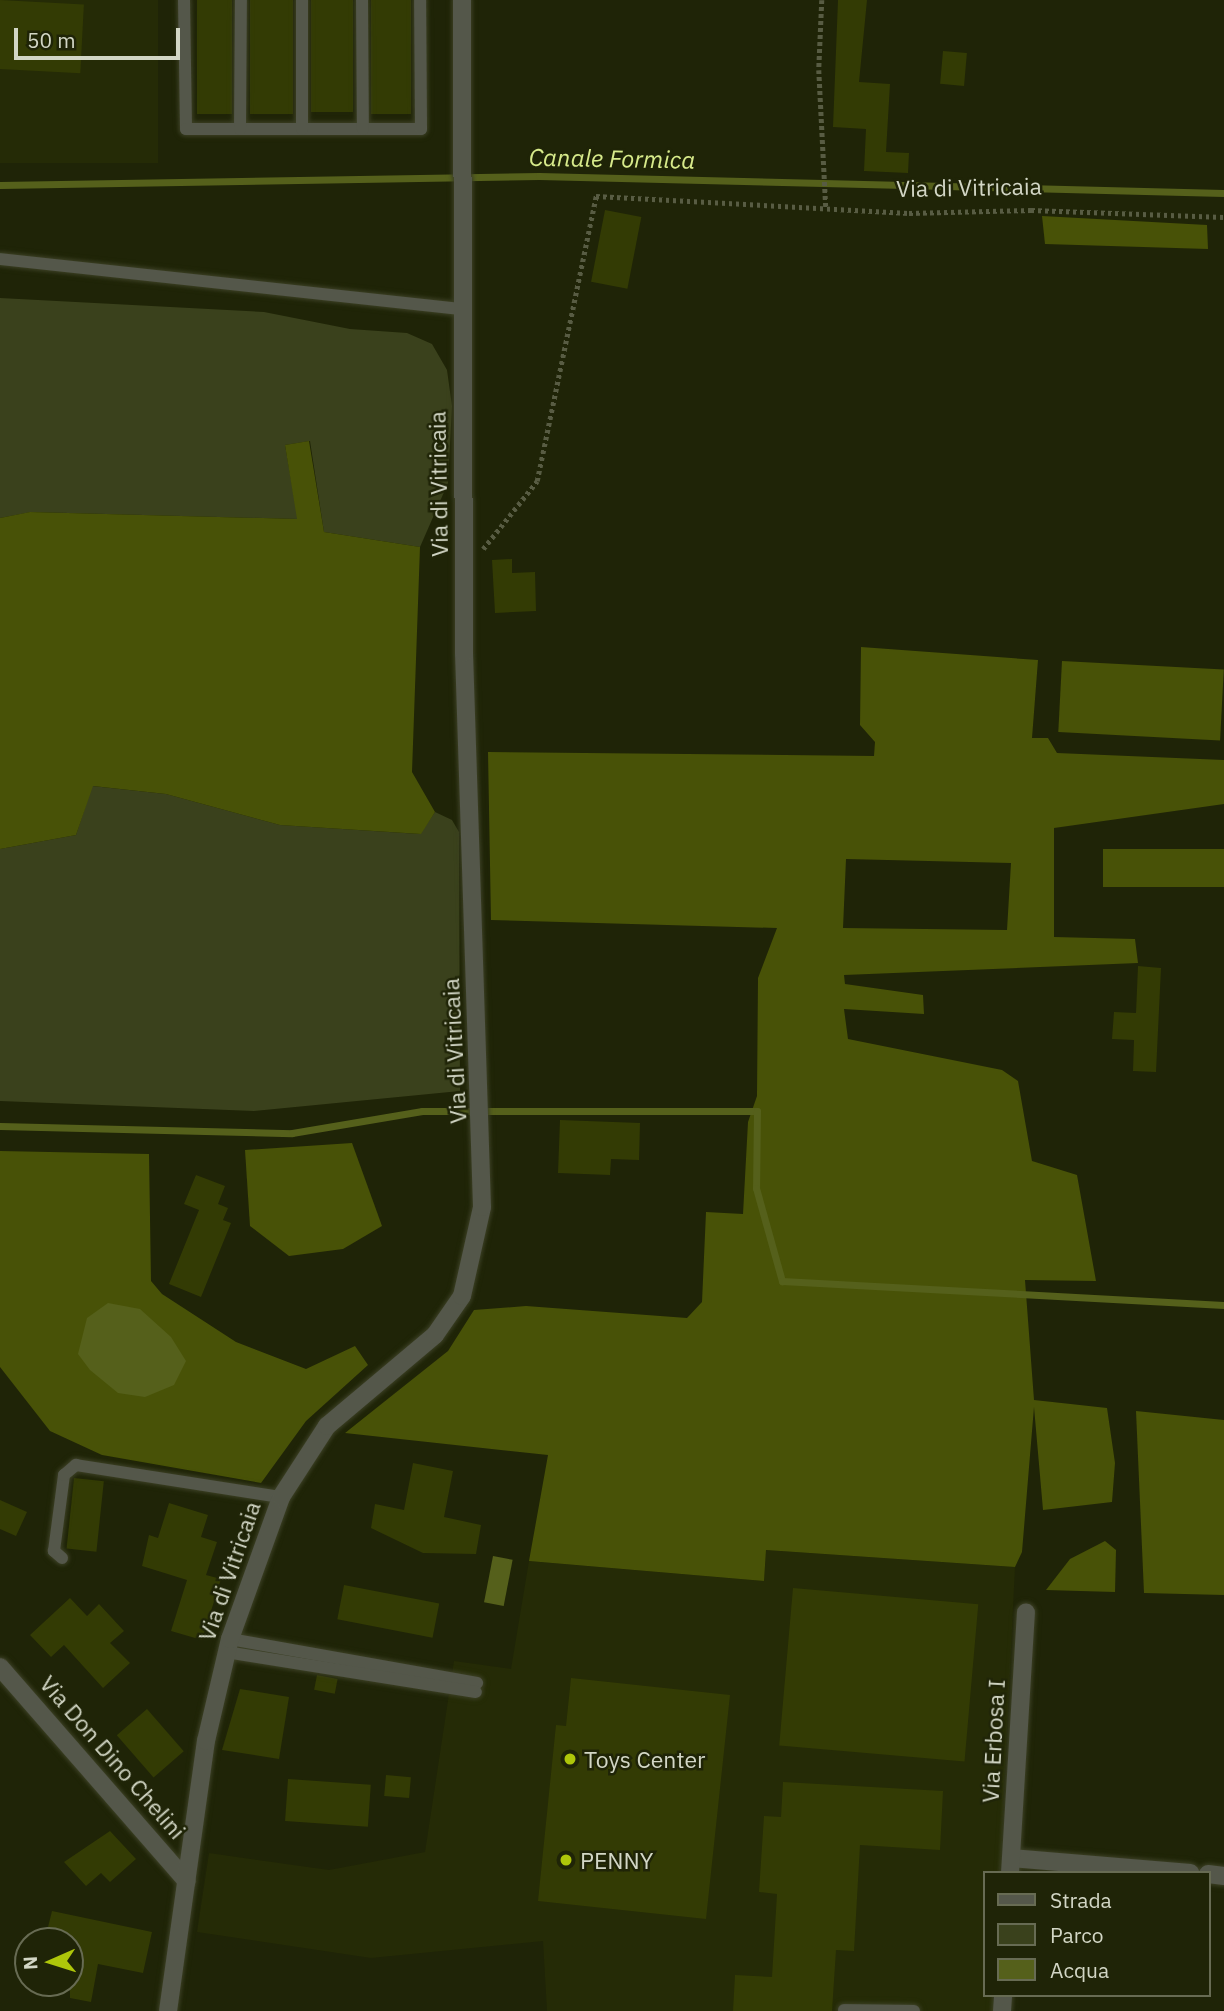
<!DOCTYPE html>
<html>
<head>
<meta charset="utf-8">
<style>
  body { margin:0 }
  #map { position:relative; width:1224px; height:2011px; overflow:hidden; background:#1f2407; font-family:"IBM Plex Sans",sans-serif }
  div>[style] { position:absolute }
  [style*='--x'] { left:calc(var(--x)*1px); top:calc(var(--y)*1px); width:calc(var(--w)*1px); rotate:calc(var(--a)*1deg) }
  .built>* { inset:0; background:#252b06; transform-origin:0 0 }
  .green>* { inset:0; background:#3a411c }
  .forest>* { inset:0; background:#485207; transform-origin:0 0 }
  .water>* { inset:0; background:#55601b; transform-origin:0 0 }
  .stream>* { height:7px; margin:-3.5px; padding:0 3.5px; transform-origin:3.5px; border-radius:3.5px; background:#55601b }
  .building>* { inset:0; background:#333b04; transform-origin:0 0 }
  .path>* { height:4.5px; margin-top:-2.25px; transform-origin:0; background:repeating-linear-gradient(90deg,#585c43 0 3.5px,transparent 0 7px) }
  .roads { filter:drop-shadow(0 0 2px #3c4025) drop-shadow(0 0 2px #3c4025) }
  .lane>* { height:12px; margin:-6px; padding:0 6px; transform-origin:6px; border-radius:6px; background:#54574a }
  .street>* { height:18px; margin:-9px; padding:0 9px; transform-origin:9px; border-radius:9px; background:#54574a }
  .dots>* { width:19px; height:19px; translate:-50% -50%; box-sizing:border-box; border:4px solid #1f2407; border-radius:50% }
  span { translate:-50% -50%; white-space:nowrap; text-align:center; line-height:1.15; -webkit-text-stroke:5px #1f2407; paint-order:stroke }
  .street-label { font-size:23px; color:#d2d6c5 }
  .poi-label { font-size:23px; color:#d2d6c5 }
  .left { translate:0 -50%; text-align:left }
  .water-label { font-size:24px; color:#d8eb8b; font-style:italic }
  .legend { position:absolute; left:983px; top:1871px; width:228px; height:126px; box-sizing:border-box; background:#1f2407; border:2px solid #676b53; margin:0; padding:9px 12px; list-style:none; font-size:21px; color:#d2d6c5 }
  .legend li { display:flex; align-items:center; gap:14px; height:35px }
  .legend b { width:35px; border:2px solid #676b53 }
  .north { position:absolute; left:14px; top:1927px; width:70px; height:70px; box-sizing:border-box; background:#1f2407; border:2px solid #676b53; border-radius:50%; rotate:267deg; font-size:19px; font-weight:700; line-height:28px; text-align:center; color:#d2d6c5 }
  .north::after { content:''; display:block; margin:auto; width:24px; height:32px; background:#aec60a; clip-path:polygon(50% 0,100% 100%,50% 72%,0 100%) }
  .scale { position:absolute; left:14px; top:28px; width:166px; height:32px; box-sizing:border-box; border:4px solid #d2d6c5; border-top:0; padding-left:9px; font-size:21px; line-height:24px; white-space:nowrap; color:#d2d6c5; -webkit-text-stroke:5px #1f2407; paint-order:stroke }
</style>
</head>
<body>
<div id="map">
  <div class="built">
    <div style="left:0;top:0;width:158px;height:163px"></div>
    <div style="clip-path:polygon(766px 1550px,1015px 1567px,1000px 1873px,984px 1873px,984px 1995px,993px 1995px,993px 2011px,547px 2011px,543px 1941px,371px 1958px,197px 1932px,209px 1853px,329px 1870px,425px 1852px,454px 1661px,511px 1669px,529px 1561px,764px 1581px)"></div>
  </div>
  <div class="green">
    <div style="clip-path:polygon(0 298px,264px 312px,350px 329px,407px 333px,432px 344px,447px 370px,452px 406px,448px 483px,420px 547px,324px 532px,310px 441px,285px 445px,298px 519px,31px 512px,0 518px)"></div>
    <div style="clip-path:polygon(92px 786px,166px 794px,280px 825px,420px 834px,435px 812px,452px 820px,459px 832px,460px 1091px,254px 1111px,0 1101px,0 849px,76px 835px)"></div>
  </div>
  <div class="forest">
    <div style="clip-path:polygon(1042px 216px,1207px 225px,1208px 249px,1045px 244px)"></div>
    <div style="clip-path:polygon(309px 441px,324px 532px,420px 547px,412px 772px,435px 812px,421px 834px,280px 825px,166px 794px,93px 786px,76px 835px,0 849px,0 518px,30px 512px,297px 519px,285px 445px)"></div>
    <div style="clip-path:polygon(evenodd,861px 647px,1038px 660px,1032px 738px,1048px 738px,1057px 753px,1224px 760px,1224px 804px,1054px 828px,1054px 937px,1135px 939px,1138px 963px,844px 975px,845px 984px,923px 995px,924px 1014px,844px 1009px,848px 1039px,1002px 1070px,1018px 1081px,1032px 1161px,1077px 1175px,1096px 1281px,1025px 1280px,1034px 1400px,1107px 1408px,1115px 1463px,1112px 1502px,1043px 1510px,1034px 1407px,1022px 1552px,1015px 1567px,766px 1550px,764px 1581px,529px 1561px,548px 1455px,345px 1433px,448px 1351px,474px 1310px,526px 1306px,687px 1318px,702px 1302px,706px 1212px,743px 1214px,748px 1122px,757px 1096px,758px 978px,777px 928px,491px 920px,488px 752px,874px 756px,875px 742px,860px 725px,861px 647px,846px 859px,1011px 863px,1007px 930px,843px 928px,846px 859px)"></div>
    <div style="left:1062px;top:661px;width:162px;height:71px;rotate:3deg"></div>
    <div style="left:1103px;top:849px;width:121px;height:38px"></div>
    <div style="clip-path:polygon(352px 1143px,382px 1226px,343px 1249px,289px 1256px,250px 1226px,245px 1150px)"></div>
    <div style="clip-path:polygon(0 1151px,149px 1154px,151px 1281px,162px 1294px,236px 1342px,306px 1369px,355px 1346px,368px 1365px,306px 1421px,261px 1483px,102px 1455px,50px 1431px,0 1367px)"></div>
    <div style="clip-path:polygon(1136px 1411px,1224px 1420px,1224px 1595px,1144px 1593px)"></div>
    <div style="clip-path:polygon(1105px 1541px,1116px 1550px,1115px 1592px,1046px 1590px,1070px 1559px)"></div>
  </div>
  <div class="water">
    <div style="clip-path:polygon(108px 1303px,140px 1309px,171px 1337px,186px 1361px,174px 1385px,145px 1397px,118px 1393px,90px 1370px,78px 1354px,87px 1318px)"></div>
    <div style="left:493px;top:1556px;width:20px;height:47px;rotate:11deg"></div>
  </div>
  <div class="stream">
    <div style="--x:0;--y:185;--w:539;--a:-0.96"></div>
    <div style="--x:539;--y:176;--w:685;--a:1.42"></div>
    <div style="--x:0;--y:1126;--w:292;--a:1.4"></div>
    <div style="--x:292;--y:1133;--w:132;--a:-9.6"></div>
    <div style="--x:422;--y:1111;--w:335;--a:0"></div>
    <div style="--x:757;--y:1111;--w:77;--a:90.7"></div>
    <div style="--x:756;--y:1188;--w:97;--a:74.4"></div>
    <div style="--x:782;--y:1281;--w:443;--a:3.1"></div>
  </div>
  <div class="building">
    <div style="left:0;top:0;width:84px;height:69px;rotate:3deg"></div>
    <div style="left:197px;top:0;width:35px;height:114px"></div>
    <div style="left:250px;top:0;width:43px;height:114px"></div>
    <div style="left:311px;top:0;width:42px;height:112px"></div>
    <div style="left:371px;top:0;width:40px;height:114px"></div>
    <div style="clip-path:polygon(838px 0,867px 0,859px 82px,890px 84px,886px 152px,909px 153px,908px 173px,864px 171px,866px 129px,833px 127px)"></div>
    <div style="left:943px;top:51px;width:24px;height:33px;rotate:5deg"></div>
    <div style="left:605px;top:210px;width:37px;height:73px;rotate:11deg"></div>
    <div style="clip-path:polygon(512px 559px,512px 573px,535px 572px,536px 611px,495px 613px,492px 560px)"></div>
    <div style="clip-path:polygon(1138px 966px,1161px 968px,1156px 1072px,1133px 1071px,1134px 1040px,1112px 1039px,1114px 1012px,1136px 1013px)"></div>
    <div style="clip-path:polygon(560px 1120px,640px 1123px,639px 1160px,611px 1159px,610px 1175px,558px 1173px)"></div>
    <div style="clip-path:polygon(196px 1175px,225px 1186px,218px 1204px,228px 1208px,223px 1220px,231px 1223px,201px 1297px,169px 1284px,199px 1210px,184px 1204px)"></div>
    <div style="clip-path:polygon(413px 1463px,453px 1471px,444px 1517px,481px 1525px,476px 1554px,423px 1553px,371px 1528px,375px 1504px,404px 1510px)"></div>
    <div style="left:74px;top:1478px;width:30px;height:71px;rotate:6deg"></div>
    <div style="clip-path:polygon(0 1500px,27px 1512px,16px 1536px,0 1529px)"></div>
    <div style="clip-path:polygon(169px 1503px,208px 1515px,201px 1537px,217px 1542px,206px 1575px,221px 1579px,202px 1640px,171px 1631px,187px 1580px,142px 1566px,149px 1535px,158px 1538px)"></div>
    <div style="left:344px;top:1585px;width:97px;height:35px;rotate:11deg"></div>
    <div style="left:793px;top:1588px;width:186px;height:158px;rotate:5deg"></div>
    <div style="clip-path:polygon(70px 1598px,87px 1616px,99px 1604px,124px 1631px,110px 1643px,130px 1663px,103px 1688px,64px 1645px,51px 1657px,30px 1635px)"></div>
    <div style="left:317px;top:1675px;width:21px;height:15px;rotate:11deg"></div>
    <div style="clip-path:polygon(571px 1678px,730px 1695px,706px 1919px,538px 1901px,556px 1725px,566px 1726px)"></div>
    <div style="clip-path:polygon(240px 1689px,289px 1697px,279px 1759px,222px 1750px)"></div>
    <div style="left:147px;top:1709px;width:56px;height:40px;rotate:49deg"></div>
    <div style="left:386px;top:1775px;width:25px;height:21px;rotate:5deg"></div>
    <div style="left:288px;top:1779px;width:83px;height:42px;rotate:4deg"></div>
    <div style="clip-path:polygon(783px 1782px,943px 1791px,940px 1850px,860px 1845px,854px 1951px,836px 1950px,832px 2011px,733px 2011px,735px 1975px,772px 1977px,777px 1894px,759px 1892px,764px 1816px,781px 1817px)"></div>
    <div style="clip-path:polygon(110px 1831px,136px 1859px,110px 1882px,101px 1873px,86px 1886px,64px 1862px)"></div>
    <div style="clip-path:polygon(52px 1911px,152px 1932px,143px 1973px,98px 1964px,91px 2002px,70px 1998px,70px 1941px,47px 1931px)"></div>
  </div>
  <div class="path">
    <div style="--x:822;--y:0;--w:70;--a:92.5"></div>
    <div style="--x:819;--y:70;--w:139;--a:87.1"></div>
    <div style="--x:483;--y:549;--w:87;--a:-51.5"></div>
    <div style="--x:537;--y:481;--w:291;--a:-78.3"></div>
    <div style="--x:596;--y:196;--w:313;--a:3.1"></div>
    <div style="--x:909;--y:213;--w:122;--a:-1.4"></div>
    <div style="--x:1031;--y:210;--w:193;--a:2.1"></div>
  </div>
  <div class="roads">
    <div class="lane">
      <div style="--x:184;--y:0;--w:129;--a:89.1"></div>
      <div style="--x:186;--y:129;--w:235;--a:0"></div>
      <div style="--x:421;--y:129;--w:129;--a:-90.4"></div>
      <div style="--x:302;--y:0;--w:129;--a:90"></div>
      <div style="--x:362;--y:0;--w:129;--a:89.6"></div>
      <div style="--x:240;--y:129;--w:129;--a:-89.6"></div>
      <div style="--x:0;--y:259;--w:464;--a:6.2"></div>
      <div style="--x:62;--y:1558;--w:11;--a:-139"></div>
      <div style="--x:54;--y:1551;--w:77;--a:-82.5"></div>
      <div style="--x:64;--y:1475;--w:16;--a:-40"></div>
      <div style="--x:76;--y:1465;--w:207;--a:8.9"></div>
      <div style="--x:230;--y:1639;--w:251;--a:10.1"></div>
      <div style="--x:226;--y:1652;--w:253;--a:9.1"></div>
      <div style="--x:844;--y:2010;--w:70;--a:0.8"></div>
    </div>
    <div class="street">
      <div style="--x:0;--y:1667;--w:284;--a:48.9"></div>
      <div style="--x:1011;--y:1858;--w:180;--a:4.8"></div>
      <div style="--x:1010;--y:1873;--w:261;--a:-86.5"></div>
      <div style="--x:1208;--y:1874;--w:16;--a:7"></div>
      <div style="--x:168;--y:2011;--w:273;--a:-82"></div>
      <div style="--x:206;--y:1741;--w:105;--a:-76.8"></div>
      <div style="--x:230;--y:1639;--w:151;--a:-70.2"></div>
      <div style="--x:281;--y:1497;--w:85;--a:-57.1"></div>
      <div style="--x:327;--y:1426;--w:141;--a:-40.1"></div>
      <div style="--x:435;--y:1335;--w:47;--a:-55.3"></div>
      <div style="--x:462;--y:1296;--w:91;--a:-77.3"></div>
      <div style="--x:482;--y:1207;--w:554;--a:-91.86"></div>
      <div style="--x:464;--y:653;--w:653;--a:-90.18"></div>
      <div style="--x:1002;--y:2011;--w:16;--a:-86"></div>
    </div>
  </div>
  <div class="dots">
    <div style="left:570px;top:1759px;background:#aec60a"></div>
    <div style="left:566px;top:1860px;background:#aec60a"></div>
  </div>
  <div class="street-label">
    <span style="left:969px;top:187px;rotate:-1deg">Via di Vitricaia</span>
    <span style="left:438px;top:484px;rotate:-91deg">Via di Vitricaia</span>
    <span style="left:454px;top:1051px;rotate:-93deg">Via di Vitricaia</span>
    <span style="left:229px;top:1571px;rotate:-71deg">Via di Vitricaia</span>
    <span style="left:993px;top:1741px;rotate:-87deg">Via Erbosa I</span>
    <span style="left:113px;top:1757px;rotate:49deg">Via Don Dino Chelini</span>
  </div>
  <div class="poi-label">
    <span class="left" style="left:584px;top:1759px">Toys Center</span>
    <span class="left" style="left:580px;top:1860px">PENNY</span>
  </div>
  <div class="water-label">
    <span style="left:612px;top:159px;rotate:1deg">Canale Formica</span>
  </div>
  <ul class="legend">
  <li><b style="height:9px;background:#54574a"></b>Strada</li>
  <li><b style="height:19px;background:#3a411c"></b>Parco</li>
  <li><b style="height:19px;background:#55601b"></b>Acqua</li>
  </ul>
  <div class="north">N</div>
  <div class="scale">50 m</div>
</div>
</body>
</html>
